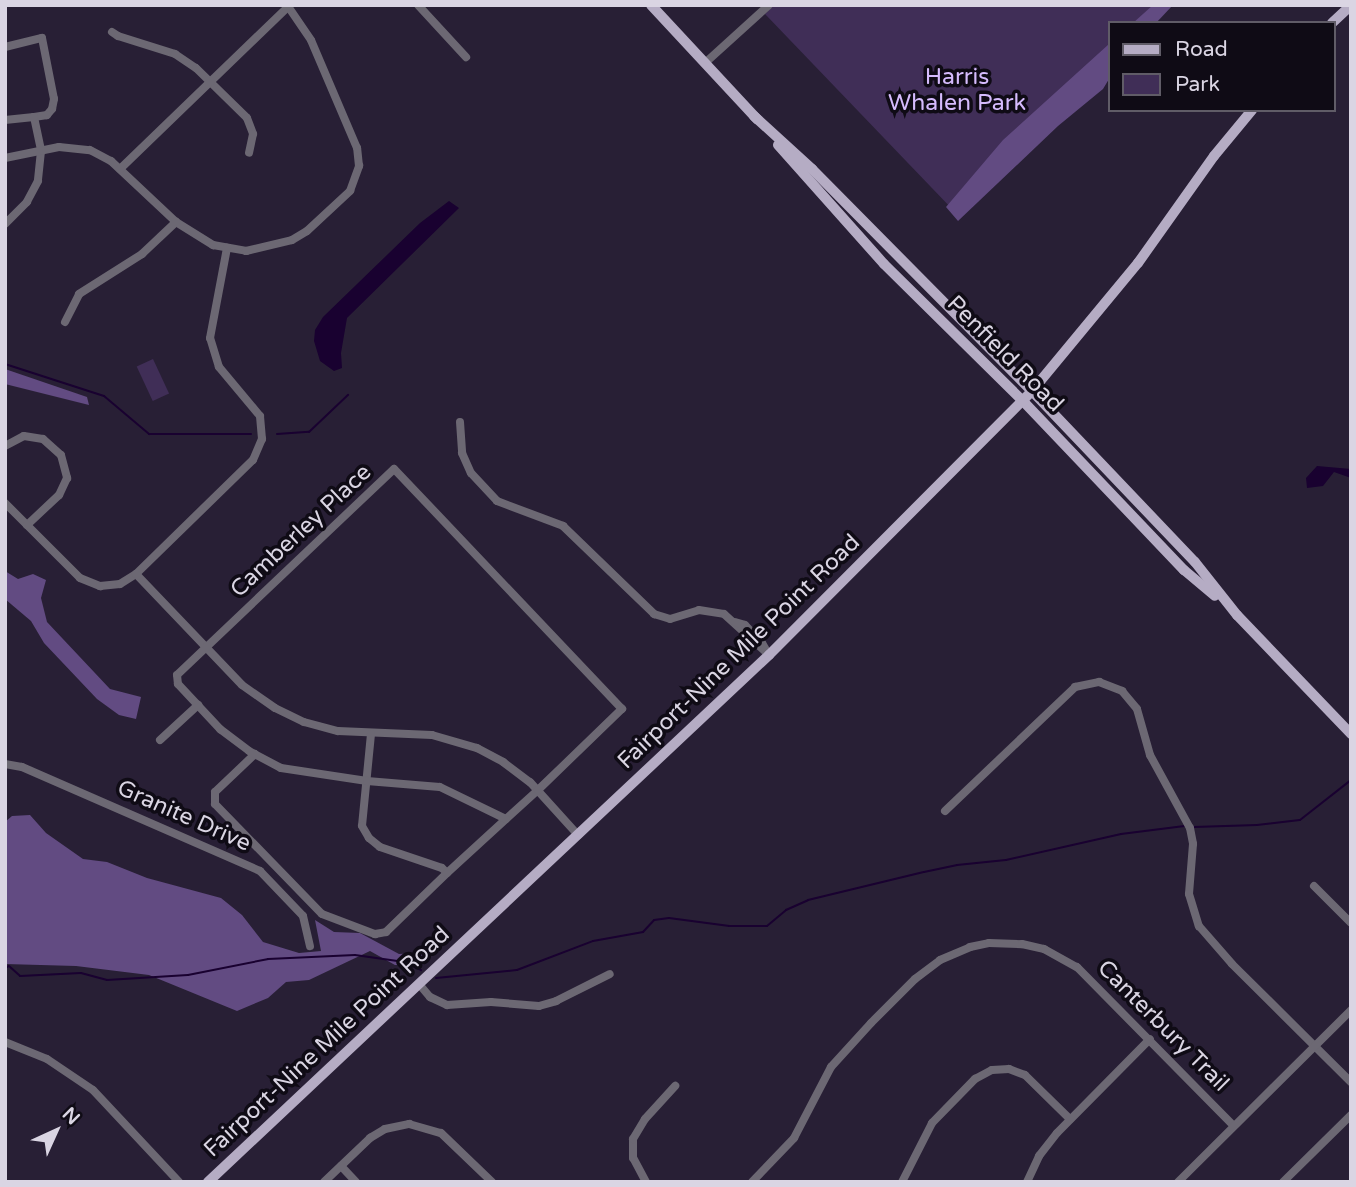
<!DOCTYPE html>
<html>
<head>
<meta charset="utf-8">
<style>
  body { margin:0 }
  #map { position:relative; width:1356px; height:1187px; overflow:hidden; background:#281f35; font-family:"Varela Round",sans-serif }
  div>[style] { position:absolute }
  [style*='--x'] { left:calc(var(--x)*1px); top:calc(var(--y)*1px); width:calc(var(--w)*1px); rotate:calc(var(--a)*1deg) }
  .green>* { inset:0; background:#402e57; transform-origin:0 0 }
  .forest>* { inset:0; background:#624b82 }
  .water>* { inset:0; background:#190130 }
  .stream>* { height:2px; margin:-1px; padding:0 1px; transform-origin:1px; border-radius:1px; background:#190130 }
  .minor>* { height:8px; margin:-4px; padding:0 4px; transform-origin:4px; border-radius:4px; background:#6c6873 }
  .major>* { height:10px; margin:-5px; padding:0 5px; transform-origin:5px; border-radius:5px; background:#b5acc4 }
  span { translate:-50% -50%; white-space:nowrap; text-align:center; line-height:1.15; -webkit-text-stroke:7px #0f0b15; paint-order:stroke }
  .park-label { font-size:23px; color:#d5bbfd }
  .street-label { font-size:23px; color:#dad5e3 }
  .frame { position:absolute; inset:0; border:7px solid #dad5e3; pointer-events:none }
  .legend { position:absolute; left:1108px; top:21px; width:228px; height:91px; box-sizing:border-box; background:#0f0b15; border:2px solid #605c67; margin:0; padding:9px 12px; list-style:none; font-size:21px; color:#dad5e3 }
  .legend li { display:flex; align-items:center; gap:14px; height:35px }
  .legend b { width:35px; border:2px solid #605c67 }
  .north { position:absolute; left:21px; top:1096px; width:70px; height:70px; -webkit-text-stroke:5px #0f0b15; paint-order:stroke; rotate:45deg; font-size:19px; font-weight:700; line-height:28px; text-align:center; color:#dad5e3 }
  .north::after { content:''; display:block; margin:auto; width:24px; height:32px; background:#dad5e3; clip-path:polygon(50% 0,100% 100%,50% 72%,0 100%) }
</style>
</head>
<body>
<div id="map">
  <div class="green">
    <div style="clip-path:polygon(774px 5px,1166px 5px,1148px 23px,1109px 23px,1109px 60px,954px 211px,765px 14px)"></div>
    <div style="left:153px;top:359px;width:38px;height:18px;rotate:65deg"></div>
  </div>
  <div class="forest">
    <div style="clip-path:polygon(1153px 5px,1173px 5px,1156px 23px,1133px 23px)"></div>
    <div style="clip-path:polygon(1109px 44px,1109px 79px,1103px 89px,1058px 126px,958px 221px,946px 207px,1003px 140px)"></div>
    <div style="clip-path:polygon(5px 369px,87px 397px,89px 405px,5px 384px)"></div>
    <div style="clip-path:polygon(5px 571px,18px 579px,33px 574px,46px 580px,41px 598px,47px 622px,110px 689px,141px 697px,136px 719px,119px 715px,97px 699px,44px 643px,31px 621px,5px 599px)"></div>
    <div style="clip-path:polygon(30px 815px,46px 833px,83px 859px,107px 862px,147px 878px,221px 898px,242px 915px,263px 942px,299px 953px,321px 951px,315px 920px,334px 932px,360px 933px,399px 954px,417px 953px,440px 945px,423px 965px,395px 965px,370px 951px,309px 980px,286px 982px,268px 998px,237px 1011px,149px 975px,76px 966px,5px 964px,5px 822px,12px 816px)"></div>
  </div>
  <div class="water">
    <div style="clip-path:polygon(449px 201px,459px 208px,347px 318px,341px 353px,342px 368px,334px 371px,320px 361px,314px 341px,315px 330px,323px 317px,420px 223px)"></div>
    <div style="clip-path:polygon(1317px 466px,1351px 469px,1351px 478px,1334px 472px,1323px 486px,1307px 488px,1306px 478px)"></div>
  </div>
  <div class="stream">
    <div style="--x:5;--y:364;--w:104;--a:17.9"></div>
    <div style="--x:104;--y:396;--w:59;--a:40.2"></div>
    <div style="--x:149;--y:434;--w:102;--a:0"></div>
    <div style="--x:277;--y:434;--w:32;--a:-4"></div>
    <div style="--x:309;--y:432;--w:54;--a:-43.5"></div>
    <div style="--x:1194;--y:827;--w:63;--a:-1.8"></div>
    <div style="--x:1257;--y:825;--w:43;--a:-6.6"></div>
    <div style="--x:1300;--y:820;--w:65;--a:-38.1"></div>
    <div style="--x:5;--y:968;--w:4;--a:-27"></div>
    <div style="--x:9;--y:966;--w:15;--a:42"></div>
    <div style="--x:20;--y:976;--w:61;--a:-2.8"></div>
    <div style="--x:81;--y:973;--w:27;--a:15"></div>
    <div style="--x:107;--y:980;--w:81;--a:-3.5"></div>
    <div style="--x:188;--y:975;--w:82;--a:-11.3"></div>
    <div style="--x:268;--y:959;--w:87;--a:-2.6"></div>
    <div style="--x:355;--y:955;--w:50;--a:8"></div>
    <div style="--x:405;--y:962;--w:18;--a:27"></div>
    <div style="--x:436;--y:978;--w:81;--a:-5.6"></div>
    <div style="--x:517;--y:970;--w:81;--a:-20.9"></div>
    <div style="--x:593;--y:941;--w:51;--a:-10.2"></div>
    <div style="--x:643;--y:932;--w:16;--a:-47"></div>
    <div style="--x:654;--y:920;--w:15;--a:-8"></div>
    <div style="--x:669;--y:918;--w:61;--a:7.6"></div>
    <div style="--x:729;--y:926;--w:38;--a:0"></div>
    <div style="--x:767;--y:926;--w:25;--a:-40"></div>
    <div style="--x:786;--y:910;--w:24;--a:-24"></div>
    <div style="--x:808;--y:900;--w:119;--a:-13.6"></div>
    <div style="--x:924;--y:872;--w:34;--a:-12"></div>
    <div style="--x:957;--y:865;--w:49;--a:-5.8"></div>
    <div style="--x:1006;--y:860;--w:118;--a:-12.7"></div>
    <div style="--x:1121;--y:834;--w:64;--a:-7.1"></div>
  </div>
  <div class="minor">
    <div style="--x:418;--y:5;--w:71;--a:47.3"></div>
    <div style="--x:112;--y:32;--w:7;--a:34"></div>
    <div style="--x:118;--y:36;--w:60;--a:17.5"></div>
    <div style="--x:175;--y:54;--w:25;--a:34"></div>
    <div style="--x:196;--y:68;--w:71;--a:44.4"></div>
    <div style="--x:247;--y:118;--w:17;--a:69"></div>
    <div style="--x:253;--y:134;--w:19;--a:102"></div>
    <div style="--x:5;--y:47;--w:38;--a:-14"></div>
    <div style="--x:42;--y:38;--w:62;--a:78.9"></div>
    <div style="--x:54;--y:99;--w:10;--a:101"></div>
    <div style="--x:52;--y:109;--w:8;--a:130"></div>
    <div style="--x:47;--y:115;--w:13;--a:171"></div>
    <div style="--x:34;--y:117;--w:35;--a:78"></div>
    <div style="--x:41;--y:151;--w:30;--a:96"></div>
    <div style="--x:38;--y:181;--w:24;--a:118"></div>
    <div style="--x:27;--y:202;--w:31;--a:135"></div>
    <div style="--x:705;--y:63;--w:86;--a:-42.2"></div>
    <div style="--x:5;--y:120;--w:29;--a:-6"></div>
    <div style="--x:5;--y:158;--w:55;--a:-11.5"></div>
    <div style="--x:59;--y:147;--w:31;--a:6"></div>
    <div style="--x:90;--y:150;--w:24;--a:28"></div>
    <div style="--x:111;--y:161;--w:89;--a:43.2"></div>
    <div style="--x:176;--y:222;--w:44;--a:31.9"></div>
    <div style="--x:213;--y:245;--w:34;--a:10"></div>
    <div style="--x:246;--y:251;--w:47;--a:-13.4"></div>
    <div style="--x:292;--y:240;--w:17;--a:-31"></div>
    <div style="--x:307;--y:231;--w:59;--a:-42.9"></div>
    <div style="--x:350;--y:191;--w:27;--a:-70"></div>
    <div style="--x:359;--y:166;--w:18;--a:-96"></div>
    <div style="--x:357;--y:148;--w:117;--a:-113.1"></div>
    <div style="--x:311;--y:40;--w:42;--a:-124.4"></div>
    <div style="--x:120;--y:169;--w:236;--a:-44"></div>
    <div style="--x:65;--y:322;--w:31;--a:-63"></div>
    <div style="--x:79;--y:294;--w:75;--a:-32.4"></div>
    <div style="--x:142;--y:254;--w:47;--a:-43.3"></div>
    <div style="--x:460;--y:422;--w:31;--a:86"></div>
    <div style="--x:462;--y:453;--w:22;--a:66"></div>
    <div style="--x:471;--y:473;--w:38;--a:47"></div>
    <div style="--x:497;--y:501;--w:71;--a:20.7"></div>
    <div style="--x:563;--y:526;--w:127;--a:44"></div>
    <div style="--x:654;--y:614;--w:17;--a:17"></div>
    <div style="--x:670;--y:619;--w:30;--a:-17"></div>
    <div style="--x:699;--y:610;--w:25;--a:9"></div>
    <div style="--x:724;--y:614;--w:61;--a:42.3"></div>
    <div style="--x:5;--y:446;--w:21;--a:-28"></div>
    <div style="--x:24;--y:436;--w:19;--a:9"></div>
    <div style="--x:43;--y:439;--w:24;--a:42"></div>
    <div style="--x:61;--y:455;--w:24;--a:75"></div>
    <div style="--x:67;--y:478;--w:19;--a:115"></div>
    <div style="--x:59;--y:495;--w:44;--a:136.8"></div>
    <div style="--x:27;--y:525;--w:31;--a:-135"></div>
    <div style="--x:27;--y:525;--w:75;--a:45"></div>
    <div style="--x:80;--y:578;--w:22;--a:22"></div>
    <div style="--x:100;--y:586;--w:20;--a:-6"></div>
    <div style="--x:120;--y:584;--w:19;--a:-32"></div>
    <div style="--x:136;--y:574;--w:163;--a:-44.3"></div>
    <div style="--x:253;--y:460;--w:23;--a:-67"></div>
    <div style="--x:262;--y:439;--w:23;--a:-95"></div>
    <div style="--x:260;--y:416;--w:64;--a:-129.9"></div>
    <div style="--x:219;--y:367;--w:30;--a:-107"></div>
    <div style="--x:210;--y:338;--w:92;--a:-79.3"></div>
    <div style="--x:136;--y:574;--w:153;--a:46.3"></div>
    <div style="--x:242;--y:685;--w:40;--a:34.9"></div>
    <div style="--x:275;--y:708;--w:32;--a:26"></div>
    <div style="--x:304;--y:722;--w:35;--a:15"></div>
    <div style="--x:338;--y:731;--w:94;--a:2.4"></div>
    <div style="--x:432;--y:735;--w:47;--a:16.1"></div>
    <div style="--x:477;--y:748;--w:30;--a:28"></div>
    <div style="--x:503;--y:762;--w:34;--a:37"></div>
    <div style="--x:530;--y:782;--w:72;--a:47.8"></div>
    <div style="--x:735;--y:622;--w:10;--a:17"></div>
    <div style="--x:745;--y:625;--w:25;--a:47"></div>
    <div style="--x:762;--y:643;--w:14;--a:60"></div>
    <div style="--x:371;--y:734;--w:92;--a:95.6"></div>
    <div style="--x:362;--y:826;--w:14;--a:60"></div>
    <div style="--x:369;--y:838;--w:14;--a:39"></div>
    <div style="--x:380;--y:847;--w:65;--a:18.7"></div>
    <div style="--x:442;--y:868;--w:7;--a:45"></div>
    <div style="--x:160;--y:740;--w:52;--a:-42.6"></div>
    <div style="--x:255;--y:754;--w:55;--a:136.5"></div>
    <div style="--x:215;--y:792;--w:12;--a:90"></div>
    <div style="--x:215;--y:804;--w:153;--a:45.8"></div>
    <div style="--x:322;--y:914;--w:57;--a:20.7"></div>
    <div style="--x:375;--y:934;--w:11;--a:-10"></div>
    <div style="--x:386;--y:932;--w:85;--a:-44"></div>
    <div style="--x:447;--y:873;--w:80;--a:-42.5"></div>
    <div style="--x:506;--y:819;--w:43;--a:-42.2"></div>
    <div style="--x:538;--y:790;--w:117;--a:-44"></div>
    <div style="--x:622;--y:709;--w:331;--a:-133.5"></div>
    <div style="--x:394;--y:469;--w:299;--a:136.5"></div>
    <div style="--x:177;--y:675;--w:9;--a:84"></div>
    <div style="--x:178;--y:684;--w:62;--a:47"></div>
    <div style="--x:220;--y:729;--w:36;--a:37"></div>
    <div style="--x:249;--y:751;--w:36;--a:28"></div>
    <div style="--x:281;--y:768;--w:87;--a:8.6"></div>
    <div style="--x:367;--y:781;--w:73;--a:4.7"></div>
    <div style="--x:440;--y:787;--w:73;--a:25.9"></div>
    <div style="--x:5;--y:764;--w:17;--a:10"></div>
    <div style="--x:22;--y:767;--w:260;--a:23.6"></div>
    <div style="--x:260;--y:871;--w:62;--a:46.3"></div>
    <div style="--x:303;--y:916;--w:31;--a:77"></div>
    <div style="--x:945;--y:811;--w:180;--a:-43.6"></div>
    <div style="--x:1075;--y:687;--w:25;--a:-12"></div>
    <div style="--x:1099;--y:682;--w:25;--a:21"></div>
    <div style="--x:1122;--y:691;--w:23;--a:50"></div>
    <div style="--x:1137;--y:709;--w:48;--a:74.2"></div>
    <div style="--x:1150;--y:755;--w:83;--a:61.3"></div>
    <div style="--x:1190;--y:828;--w:16;--a:79"></div>
    <div style="--x:1193;--y:844;--w:50;--a:94.6"></div>
    <div style="--x:1189;--y:894;--w:34;--a:73"></div>
    <div style="--x:1199;--y:926;--w:50;--a:49"></div>
    <div style="--x:1232;--y:964;--w:168;--a:44.8"></div>
    <div style="--x:1314;--y:886;--w:52;--a:45"></div>
    <div style="--x:419;--y:984;--w:17;--a:50"></div>
    <div style="--x:430;--y:997;--w:19;--a:25"></div>
    <div style="--x:447;--y:1005;--w:44;--a:-3.9"></div>
    <div style="--x:491;--y:1002;--w:48;--a:4.8"></div>
    <div style="--x:539;--y:1006;--w:18;--a:-16"></div>
    <div style="--x:556;--y:1001;--w:60;--a:-26.6"></div>
    <div style="--x:5;--y:1042;--w:45;--a:22"></div>
    <div style="--x:47;--y:1059;--w:55;--a:34"></div>
    <div style="--x:93;--y:1090;--w:126;--a:46.9"></div>
    <div style="--x:341;--y:1166;--w:22;--a:47"></div>
    <div style="--x:324;--y:1182;--w:64;--a:-43.7"></div>
    <div style="--x:370;--y:1138;--w:17;--a:-31"></div>
    <div style="--x:385;--y:1129;--w:25;--a:-12"></div>
    <div style="--x:409;--y:1124;--w:33;--a:16"></div>
    <div style="--x:441;--y:1133;--w:71;--a:43.9"></div>
    <div style="--x:646;--y:1182;--w:27;--a:-118"></div>
    <div style="--x:633;--y:1158;--w:19;--a:-90"></div>
    <div style="--x:633;--y:1139;--w:23;--a:-59"></div>
    <div style="--x:645;--y:1119;--w:45;--a:-47.7"></div>
    <div style="--x:752;--y:1182;--w:61;--a:-46.3"></div>
    <div style="--x:794;--y:1138;--w:80;--a:-62.5"></div>
    <div style="--x:831;--y:1067;--w:59;--a:-47.7"></div>
    <div style="--x:871;--y:1023;--w:62;--a:-45"></div>
    <div style="--x:915;--y:979;--w:31;--a:-37"></div>
    <div style="--x:940;--y:960;--w:33;--a:-23"></div>
    <div style="--x:970;--y:947;--w:19;--a:-12"></div>
    <div style="--x:989;--y:943;--w:33;--a:2"></div>
    <div style="--x:1022;--y:944;--w:23;--a:13"></div>
    <div style="--x:1044;--y:949;--w:38;--a:29"></div>
    <div style="--x:1077;--y:967;--w:223;--a:45.4"></div>
    <div style="--x:902;--y:1182;--w:66;--a:-63"></div>
    <div style="--x:932;--y:1123;--w:62;--a:-45.7"></div>
    <div style="--x:975;--y:1079;--w:19;--a:-28"></div>
    <div style="--x:992;--y:1070;--w:17;--a:-3"></div>
    <div style="--x:1009;--y:1069;--w:17;--a:21"></div>
    <div style="--x:1025;--y:1075;--w:63;--a:44.4"></div>
    <div style="--x:1027;--y:1182;--w:29;--a:-65"></div>
    <div style="--x:1039;--y:1156;--w:29;--a:-52"></div>
    <div style="--x:1057;--y:1133;--w:132;--a:-45.3"></div>
    <div style="--x:1178;--y:1182;--w:244;--a:-44.8"></div>
    <div style="--x:1283;--y:1182;--w:95;--a:-44.6"></div>
  </div>
  <div class="major">
    <div style="--x:651;--y:5;--w:156;--a:47.1"></div>
    <div style="--x:1332;--y:23;--w:26;--a:-43"></div>
    <div style="--x:754;--y:116;--w:79;--a:42.4"></div>
    <div style="--x:812;--y:169;--w:313;--a:45.3"></div>
    <div style="--x:1032;--y:391;--w:236;--a:46.4"></div>
    <div style="--x:1195;--y:562;--w:68;--a:51.6"></div>
    <div style="--x:1237;--y:615;--w:165;--a:46.2"></div>
    <div style="--x:778;--y:145;--w:159;--a:48.3"></div>
    <div style="--x:884;--y:264;--w:194;--a:44.6"></div>
    <div style="--x:1022;--y:400;--w:235;--a:46.4"></div>
    <div style="--x:1184;--y:570;--w:40;--a:40"></div>
    <div style="--x:208;--y:1182;--w:770;--a:-43.21"></div>
    <div style="--x:769;--y:655;--w:373;--a:-45.1"></div>
    <div style="--x:1032;--y:391;--w:166;--a:-50.4"></div>
    <div style="--x:1138;--y:263;--w:131;--a:-54.6"></div>
    <div style="--x:1214;--y:156;--w:60;--a:-50.4"></div>
  </div>
  <div class="park-label">
    <span style="left:957px;top:90px">Harris<br>Whalen Park</span>
  </div>
  <div class="street-label">
    <span style="left:1005px;top:354px;rotate:45deg">Penfield Road</span>
    <span style="left:301px;top:531px;rotate:-43deg">Camberley Place</span>
    <span style="left:739px;top:652px;rotate:-44deg">Fairport-Nine Mile Point Road</span>
    <span style="left:184px;top:816px;rotate:24deg">Granite Drive</span>
    <span style="left:1163px;top:1026px;rotate:45deg">Canterbury Trail</span>
    <span style="left:327px;top:1042px;rotate:-43deg">Fairport-Nine Mile Point Road</span>
  </div>
  <div class="frame"></div>
  <ul class="legend">
  <li><b style="height:9px;background:#b5acc4"></b>Road</li>
  <li><b style="height:19px;background:#402e57"></b>Park</li>
  </ul>
  <div class="north">N</div>
</div>
</body>
</html>
